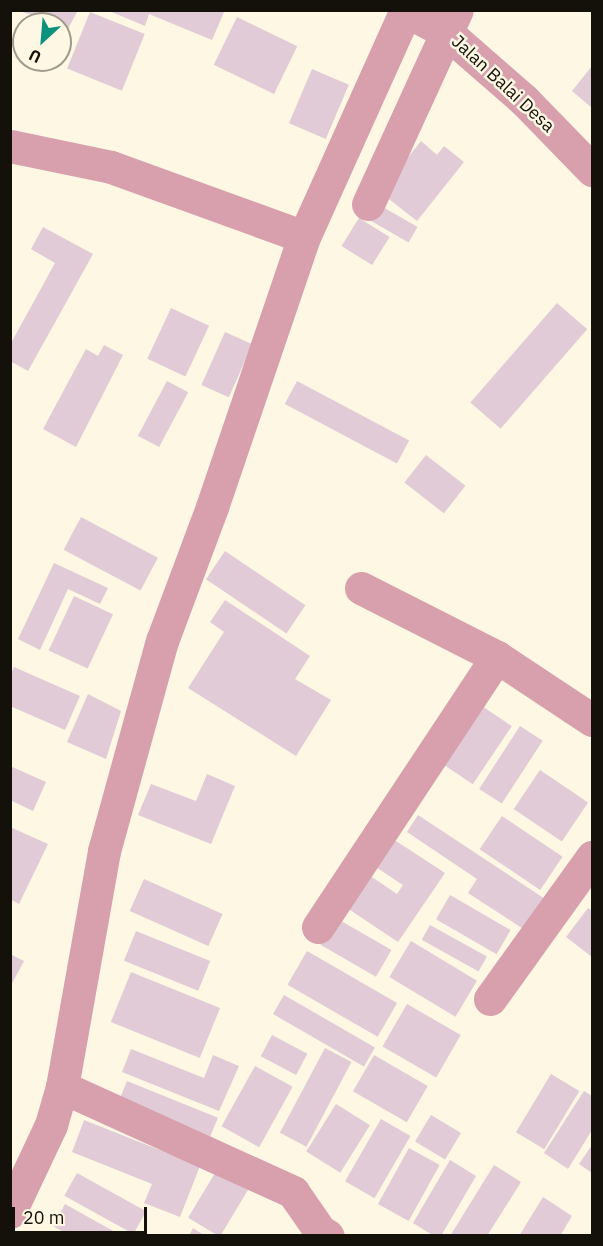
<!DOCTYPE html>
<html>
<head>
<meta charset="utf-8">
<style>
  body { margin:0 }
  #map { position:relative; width:603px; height:1246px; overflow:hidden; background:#fef7e3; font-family:"IBM Plex Sans",sans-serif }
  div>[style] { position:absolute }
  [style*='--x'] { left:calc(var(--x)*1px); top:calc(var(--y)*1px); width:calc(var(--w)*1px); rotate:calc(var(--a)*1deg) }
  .building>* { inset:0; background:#e0cbd7; transform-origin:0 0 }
  .street>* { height:33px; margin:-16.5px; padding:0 16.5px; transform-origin:16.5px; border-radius:16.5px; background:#d89fac }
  span { translate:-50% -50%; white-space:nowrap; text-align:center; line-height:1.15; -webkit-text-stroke:5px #fef7e3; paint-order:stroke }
  .street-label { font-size:18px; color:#14110b }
  .frame { position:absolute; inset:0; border:12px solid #14110b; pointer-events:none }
  .north { position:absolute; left:12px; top:12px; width:60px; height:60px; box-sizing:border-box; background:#fef7e3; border:2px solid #a09b8d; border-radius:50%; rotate:206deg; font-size:16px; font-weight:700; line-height:24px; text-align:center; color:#14110b }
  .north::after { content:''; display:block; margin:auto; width:21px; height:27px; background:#0a927c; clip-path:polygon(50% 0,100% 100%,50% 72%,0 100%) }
  .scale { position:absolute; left:12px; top:1207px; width:135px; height:27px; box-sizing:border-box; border:3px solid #14110b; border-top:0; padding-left:8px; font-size:18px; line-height:21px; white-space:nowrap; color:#14110b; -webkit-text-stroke:4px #fef7e3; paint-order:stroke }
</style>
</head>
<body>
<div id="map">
  <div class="building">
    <div style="clip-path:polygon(16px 10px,78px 10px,67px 31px,60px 24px)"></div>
    <div style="clip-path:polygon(107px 10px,220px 10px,224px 12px,212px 40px,149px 14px,145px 26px)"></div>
    <div style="left:90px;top:12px;width:59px;height:61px;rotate:22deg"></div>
    <div style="left:237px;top:17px;width:67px;height:53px;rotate:26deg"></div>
    <div style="clip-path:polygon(592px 66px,592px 108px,572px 91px)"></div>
    <div style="left:312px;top:69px;width:40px;height:59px;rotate:23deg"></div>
    <div style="clip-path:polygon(421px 141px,437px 155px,444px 146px,464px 162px,417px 221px,380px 192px)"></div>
    <div style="left:376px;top:203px;width:48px;height:18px;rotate:30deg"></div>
    <div style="left:359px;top:218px;width:36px;height:33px;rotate:32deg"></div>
    <div style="clip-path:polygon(43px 227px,93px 254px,28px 371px,10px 361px,10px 345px,55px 263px,31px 249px)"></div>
    <div style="left:557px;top:303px;width:40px;height:132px;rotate:41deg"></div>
    <div style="left:171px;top:308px;width:42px;height:56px;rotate:25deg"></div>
    <div style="left:225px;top:332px;width:30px;height:58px;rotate:24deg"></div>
    <div style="clip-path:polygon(104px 345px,123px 355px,76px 447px,43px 429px,86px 349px,98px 356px)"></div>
    <div style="left:167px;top:381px;width:24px;height:62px;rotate:28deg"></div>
    <div style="left:297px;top:381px;width:127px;height:26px;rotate:28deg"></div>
    <div style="left:426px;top:455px;width:50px;height:35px;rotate:38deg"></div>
    <div style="left:81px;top:517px;width:87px;height:37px;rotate:28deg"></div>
    <div style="left:225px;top:551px;width:97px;height:34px;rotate:34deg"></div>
    <div style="clip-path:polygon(54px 563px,108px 588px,100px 604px,68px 589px,40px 650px,18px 639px)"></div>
    <div style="left:74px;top:596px;width:43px;height:60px;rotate:25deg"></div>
    <div style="clip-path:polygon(225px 600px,310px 656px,295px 679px,331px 700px,296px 756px,188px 688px,224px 632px,210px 622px)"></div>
    <div style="clip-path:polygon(14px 667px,80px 696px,65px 730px,10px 706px,10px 676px)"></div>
    <div style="clip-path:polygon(88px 694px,121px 711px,106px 759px,67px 742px)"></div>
    <div style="left:482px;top:706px;width:36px;height:70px;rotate:34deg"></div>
    <div style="left:520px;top:726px;width:27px;height:75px;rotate:33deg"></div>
    <div style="clip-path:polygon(10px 766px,46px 782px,33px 811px,10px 800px)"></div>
    <div style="left:540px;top:770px;width:58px;height:47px;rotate:34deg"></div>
    <div style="clip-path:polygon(207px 774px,235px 786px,211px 844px,138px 815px,151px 784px,196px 801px)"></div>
    <div style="clip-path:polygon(418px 815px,545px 899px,525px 930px,468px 893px,477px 879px,407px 832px)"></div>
    <div style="left:502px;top:816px;width:73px;height:40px;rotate:34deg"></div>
    <div style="clip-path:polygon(10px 827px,48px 844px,19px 904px,10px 899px)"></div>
    <div style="clip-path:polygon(393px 839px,445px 873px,398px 942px,347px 908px,369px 875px,397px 894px,403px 885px,374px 866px)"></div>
    <div style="left:144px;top:879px;width:86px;height:35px;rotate:24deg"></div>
    <div style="left:450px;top:895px;width:70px;height:28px;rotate:30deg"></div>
    <div style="clip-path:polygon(588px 908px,592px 911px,592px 957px,566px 937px)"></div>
    <div style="left:336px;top:918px;width:64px;height:31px;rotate:30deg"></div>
    <div style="left:430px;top:925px;width:65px;height:17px;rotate:29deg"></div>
    <div style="left:136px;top:931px;width:80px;height:32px;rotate:22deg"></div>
    <div style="left:411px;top:941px;width:77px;height:42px;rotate:31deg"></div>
    <div style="left:307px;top:951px;width:104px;height:39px;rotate:30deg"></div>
    <div style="clip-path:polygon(10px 954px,24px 961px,10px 987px)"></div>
    <div style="left:131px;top:972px;width:96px;height:54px;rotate:22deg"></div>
    <div style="left:284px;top:995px;width:105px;height:22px;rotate:30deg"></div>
    <div style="left:407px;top:1004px;width:62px;height:49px;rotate:30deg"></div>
    <div style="left:272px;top:1035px;width:40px;height:24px;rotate:28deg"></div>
    <div style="left:325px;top:1048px;width:30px;height:96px;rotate:28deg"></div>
    <div style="clip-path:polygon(131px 1049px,204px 1078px,213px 1055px,239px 1066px,219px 1111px,122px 1072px)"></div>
    <div style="left:374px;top:1055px;width:62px;height:42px;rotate:30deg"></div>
    <div style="left:255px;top:1066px;width:43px;height:69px;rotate:29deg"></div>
    <div style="left:551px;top:1074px;width:33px;height:68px;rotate:31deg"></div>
    <div style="left:127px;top:1081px;width:98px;height:27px;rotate:22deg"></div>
    <div style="clip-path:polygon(584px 1091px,592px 1096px,592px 1130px,568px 1169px,544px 1153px)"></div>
    <div style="left:336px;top:1104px;width:40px;height:56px;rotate:32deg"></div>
    <div style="left:431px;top:1115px;width:35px;height:31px;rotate:31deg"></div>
    <div style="left:381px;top:1119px;width:34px;height:72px;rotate:30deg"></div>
    <div style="clip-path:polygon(84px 1120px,200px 1166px,180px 1217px,144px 1203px,152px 1184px,72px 1152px)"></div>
    <div style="clip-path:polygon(592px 1145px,592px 1173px,579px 1164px)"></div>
    <div style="left:409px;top:1148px;width:35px;height:64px;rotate:29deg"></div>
    <div style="clip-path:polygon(450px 1160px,476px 1176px,441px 1236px,434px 1236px,413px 1223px)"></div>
    <div style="clip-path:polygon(494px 1165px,521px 1182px,487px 1236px,450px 1236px)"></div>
    <div style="left:218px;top:1168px;width:37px;height:58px;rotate:31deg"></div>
    <div style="left:77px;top:1173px;width:79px;height:26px;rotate:29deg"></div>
    <div style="clip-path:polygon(543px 1197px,572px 1216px,560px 1236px,519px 1236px)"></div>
    <div style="clip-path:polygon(65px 1204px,122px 1236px,70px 1236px,53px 1226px)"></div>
    <div style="clip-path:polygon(193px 1228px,205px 1236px,189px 1236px)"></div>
  </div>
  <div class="street">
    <div style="--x:404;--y:10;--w:47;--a:27.6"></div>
    <div style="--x:446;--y:32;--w:103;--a:41.1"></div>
    <div style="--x:524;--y:100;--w:98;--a:45.8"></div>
    <div style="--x:10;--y:146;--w:103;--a:11.7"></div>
    <div style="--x:111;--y:167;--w:205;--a:19.9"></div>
    <div style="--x:368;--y:204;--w:213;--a:-65.4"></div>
    <div style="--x:361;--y:588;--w:153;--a:26.9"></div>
    <div style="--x:318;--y:927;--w:324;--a:-56.5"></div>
    <div style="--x:497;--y:657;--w:114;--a:33.6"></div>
    <div style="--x:490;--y:999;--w:175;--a:-54.3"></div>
    <div style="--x:62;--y:1087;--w:254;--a:24.4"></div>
    <div style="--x:293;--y:1192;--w:47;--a:55.3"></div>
    <div style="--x:320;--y:1231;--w:9;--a:32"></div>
    <div style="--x:10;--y:1212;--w:96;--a:-64.8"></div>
    <div style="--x:51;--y:1125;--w:40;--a:-74"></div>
    <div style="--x:62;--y:1087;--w:240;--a:-79.9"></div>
    <div style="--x:104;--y:851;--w:218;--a:-74.6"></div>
    <div style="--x:162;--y:641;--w:143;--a:-69.5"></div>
    <div style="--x:212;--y:507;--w:285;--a:-71.2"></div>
    <div style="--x:304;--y:237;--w:249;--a:-65.8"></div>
  </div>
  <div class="street-label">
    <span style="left:503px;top:84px;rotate:43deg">Jalan Balai Desa</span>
  </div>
  <div class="frame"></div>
  <div class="north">U</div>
  <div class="scale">20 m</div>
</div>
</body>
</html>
